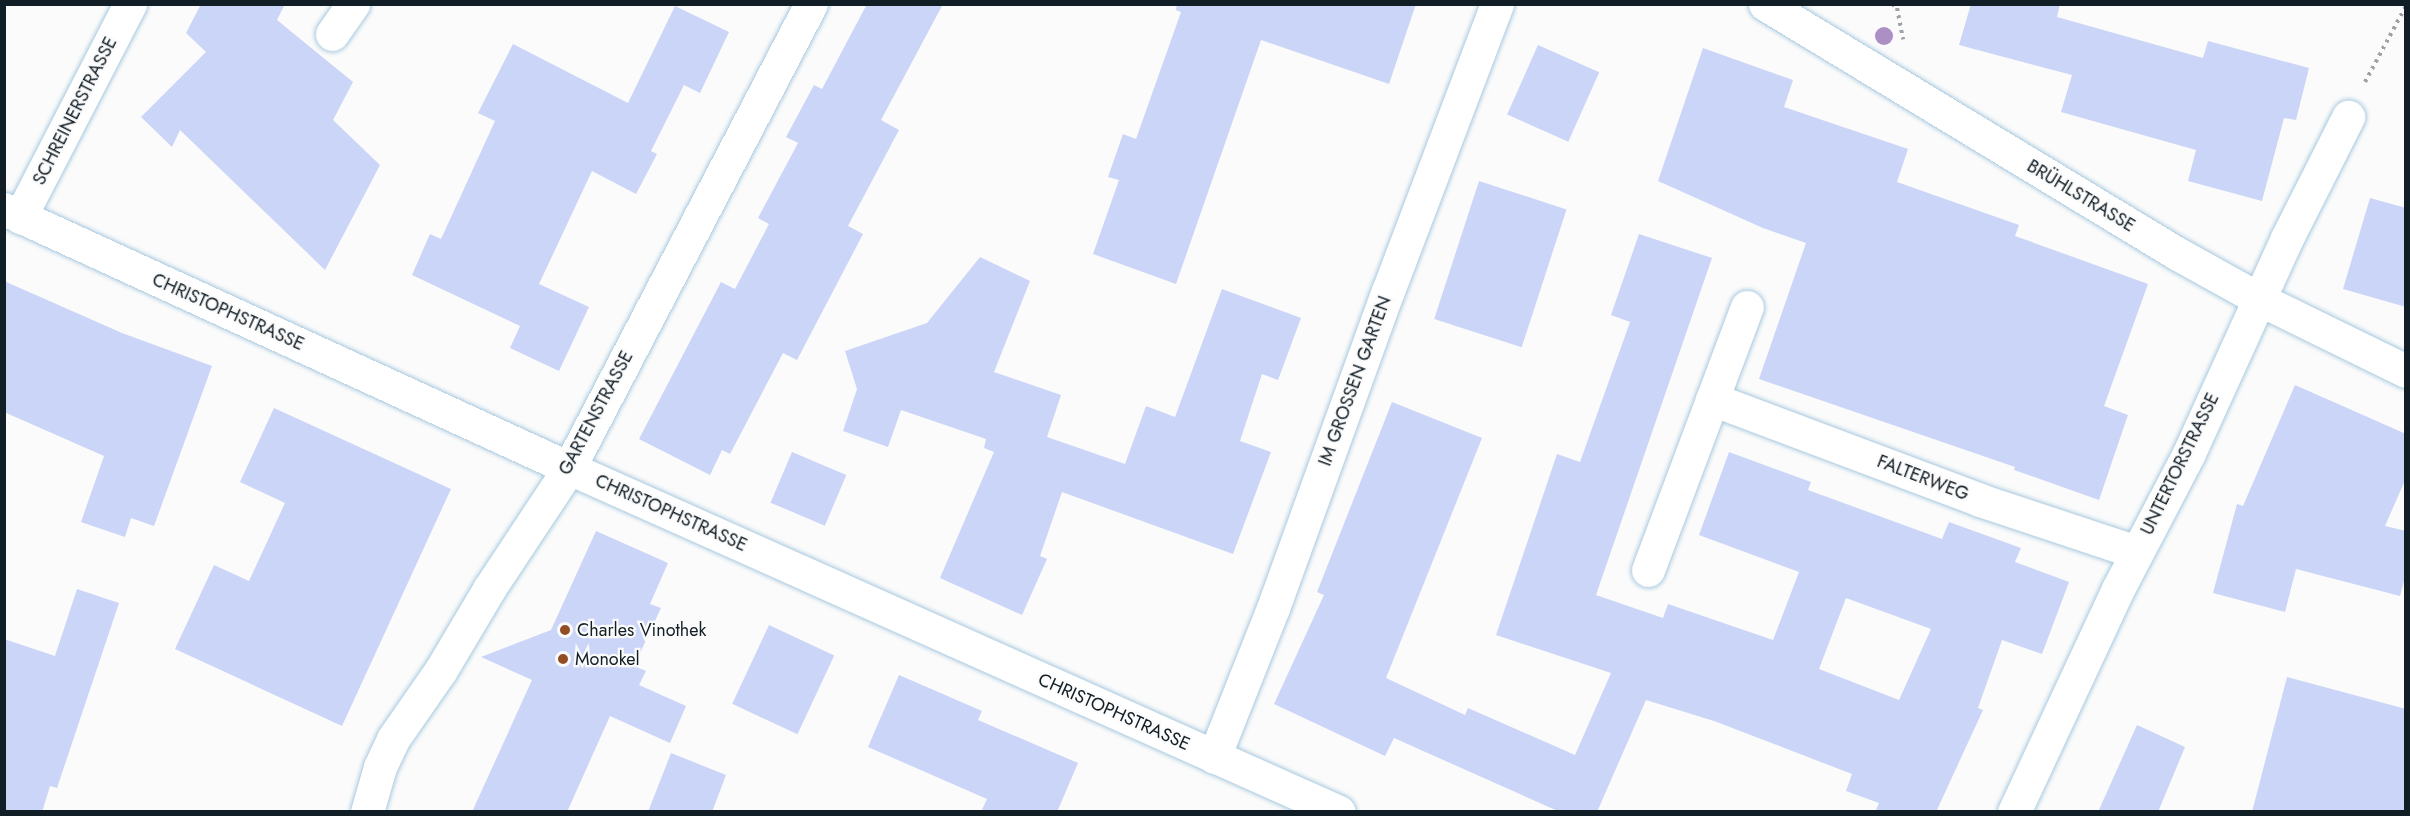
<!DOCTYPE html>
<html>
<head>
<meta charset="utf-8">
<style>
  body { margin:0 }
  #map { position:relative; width:2410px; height:816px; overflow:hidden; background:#fbfbfb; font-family:Jost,sans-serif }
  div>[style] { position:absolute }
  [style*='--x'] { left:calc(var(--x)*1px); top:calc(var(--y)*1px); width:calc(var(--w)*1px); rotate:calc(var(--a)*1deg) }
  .building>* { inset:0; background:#cbd5f7; transform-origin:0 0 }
  .path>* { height:4px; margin-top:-2px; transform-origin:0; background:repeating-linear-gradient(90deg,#9ea2a6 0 3px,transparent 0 7.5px) }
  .roads { filter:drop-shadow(0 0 2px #a8c9df) drop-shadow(0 0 2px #a8c9df) }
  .minor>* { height:33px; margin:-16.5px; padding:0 16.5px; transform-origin:16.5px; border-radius:16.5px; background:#fff }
  .trees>* { width:18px; height:18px; margin:-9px; border-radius:50%; background:#ac90c5 }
  .dots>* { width:16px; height:16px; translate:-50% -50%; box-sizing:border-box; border:3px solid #fbfbfb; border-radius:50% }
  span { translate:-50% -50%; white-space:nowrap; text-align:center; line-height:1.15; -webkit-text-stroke:4.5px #fbfbfb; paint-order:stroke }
  .street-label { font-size:18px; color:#121e26 }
  .poi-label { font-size:18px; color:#121e26 }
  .left { translate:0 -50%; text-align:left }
  .frame { position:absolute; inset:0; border:6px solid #121e26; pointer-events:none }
</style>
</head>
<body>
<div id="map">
  <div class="building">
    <div style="clip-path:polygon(201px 4px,285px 4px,277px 20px,353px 82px,333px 120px,380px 165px,325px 270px,180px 130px,172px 147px,141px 117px,206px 52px,186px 33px)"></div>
    <div style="clip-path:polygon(867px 4px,943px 4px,881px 120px,899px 130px,848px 226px,863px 234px,797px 360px,783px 353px,730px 454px,722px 450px,710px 475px,639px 439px,721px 282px,735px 289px,769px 224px,758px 218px,798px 143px,786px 137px,814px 85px,822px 89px)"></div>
    <div style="clip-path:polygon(1177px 4px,1416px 4px,1389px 84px,1261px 40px,1176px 284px,1093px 254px,1119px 180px,1108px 177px,1123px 134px,1136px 139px,1181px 12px,1176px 10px)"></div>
    <div style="clip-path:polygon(1971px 4px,2060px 4px,2057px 17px,2203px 58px,2208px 41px,2309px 68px,2296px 120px,2284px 118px,2262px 201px,2188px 181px,2196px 150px,2061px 112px,2072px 75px,1959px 45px)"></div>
    <div style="clip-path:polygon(675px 6px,729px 32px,700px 93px,684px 85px,651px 151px,657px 154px,636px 194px,592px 171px,539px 284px,589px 307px,559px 371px,510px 348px,520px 326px,412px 275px,430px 234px,441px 239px,495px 121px,478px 113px,513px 44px,628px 103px)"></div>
    <div style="left:1538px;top:45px;width:67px;height:76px;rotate:24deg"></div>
    <div style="clip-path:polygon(1703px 48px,1793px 80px,1784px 107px,1908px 149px,1897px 182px,2019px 225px,2015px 236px,2148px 284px,2104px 406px,2128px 415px,2099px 500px,2014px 470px,2015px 467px,1759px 379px,1806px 243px,1763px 228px,1658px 181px)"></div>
    <div style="left:1479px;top:181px;width:92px;height:145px;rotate:18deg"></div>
    <div style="clip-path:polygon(2370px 198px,2406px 208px,2406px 307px,2343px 289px)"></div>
    <div style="clip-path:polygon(evenodd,1639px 234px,1712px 258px,1596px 595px,1663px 618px,1668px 604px,1773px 640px,1799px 572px,1699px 535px,1729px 452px,1811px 482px,1808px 490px,1942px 539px,1949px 522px,2021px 548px,2015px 562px,2069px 582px,2042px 654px,2002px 640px,1978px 708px,1983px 710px,1936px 812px,1875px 812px,1879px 803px,1846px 791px,1852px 774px,1714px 721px,1646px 700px,1597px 812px,1560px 812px,1394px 738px,1385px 756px,1274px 704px,1324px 595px,1317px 592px,1392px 402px,1482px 438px,1386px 678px,1465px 715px,1468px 708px,1575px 755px,1611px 673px,1496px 635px,1557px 454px,1580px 462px,1630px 322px,1611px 315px,1639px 234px,1846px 598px,1931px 629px,1899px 700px,1819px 669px,1846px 598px)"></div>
    <div style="clip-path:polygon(980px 257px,1030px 281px,994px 372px,1061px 395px,1047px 437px,1125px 464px,1146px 406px,1175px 417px,1222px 289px,1301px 318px,1278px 380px,1262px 374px,1240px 441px,1271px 452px,1233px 554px,1062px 492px,1040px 556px,1047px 559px,1022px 615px,940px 578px,994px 452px,984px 448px,986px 439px,901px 410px,888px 447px,843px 431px,857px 389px,845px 351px,927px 323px)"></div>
    <div style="clip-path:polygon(4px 281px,122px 333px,212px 366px,154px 526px,131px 518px,125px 537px,81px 522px,104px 456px,4px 412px)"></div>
    <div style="clip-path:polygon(2295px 385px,2406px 434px,2406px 478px,2385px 526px,2406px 531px,2406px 574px,2400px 596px,2296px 569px,2285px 612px,2213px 593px,2237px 504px,2243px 506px)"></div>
    <div style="clip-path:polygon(274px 408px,451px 489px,342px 726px,175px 649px,214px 565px,249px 581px,285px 503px,240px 482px)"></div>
    <div style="left:792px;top:452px;width:59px;height:55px;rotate:23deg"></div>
    <div style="clip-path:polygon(596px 531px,668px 563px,650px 604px,661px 608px,634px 666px,646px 671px,639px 685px,686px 706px,670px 743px,610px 716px,567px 812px,472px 812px,532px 680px,481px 657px,551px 630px)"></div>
    <div style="clip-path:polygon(77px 589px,119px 603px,57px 788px,50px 786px,42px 812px,4px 812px,4px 639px,55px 656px)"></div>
    <div style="left:769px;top:625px;width:72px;height:87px;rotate:25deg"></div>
    <div style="clip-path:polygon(899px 675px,982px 711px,978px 720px,1078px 763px,1057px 812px,981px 812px,987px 799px,868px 747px)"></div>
    <div style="clip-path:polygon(2287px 677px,2406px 709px,2406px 812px,2252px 812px)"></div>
    <div style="clip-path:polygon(2137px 725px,2185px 747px,2158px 812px,2098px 812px)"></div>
    <div style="clip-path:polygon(671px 753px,726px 775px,712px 812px,648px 812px)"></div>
  </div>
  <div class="path">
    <div style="--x:1892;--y:4;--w:6;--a:39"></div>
    <div style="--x:1897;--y:8;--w:32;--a:79"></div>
    <div style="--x:2365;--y:82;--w:86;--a:-61.7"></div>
  </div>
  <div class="roads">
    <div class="minor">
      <div style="--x:1765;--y:4;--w:483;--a:31.2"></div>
      <div style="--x:2178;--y:254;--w:95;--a:29"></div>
      <div style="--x:2261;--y:300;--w:161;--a:26.1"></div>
      <div style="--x:332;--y:34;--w:37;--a:-55"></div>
      <div style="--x:4;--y:209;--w:622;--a:24.63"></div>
      <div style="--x:569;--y:468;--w:843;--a:24.07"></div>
      <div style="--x:20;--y:217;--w:240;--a:-62.7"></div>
      <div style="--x:1712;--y:399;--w:286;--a:20.6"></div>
      <div style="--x:1980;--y:500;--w:164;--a:18.4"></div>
      <div style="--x:1648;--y:570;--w:281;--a:-69.4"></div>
      <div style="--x:1214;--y:757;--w:160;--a:-68.4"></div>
      <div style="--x:1273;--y:608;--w:337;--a:-70.1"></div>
      <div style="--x:1388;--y:291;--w:307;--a:-69.2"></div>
      <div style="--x:367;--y:812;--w:47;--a:-73.9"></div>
      <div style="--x:380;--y:767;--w:31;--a:-65"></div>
      <div style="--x:393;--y:739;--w:84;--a:-55.2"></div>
      <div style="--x:441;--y:670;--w:94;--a:-59.3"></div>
      <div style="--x:489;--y:589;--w:145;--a:-56.5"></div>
      <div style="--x:569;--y:468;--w:523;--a:-62.46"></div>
      <div style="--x:2014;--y:812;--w:246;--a:-65"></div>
      <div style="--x:2118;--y:589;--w:153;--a:-62.4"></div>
      <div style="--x:2189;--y:453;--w:236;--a:-65.5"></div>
      <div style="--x:2287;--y:238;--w:136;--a:-63.2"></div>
    </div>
  </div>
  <div class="trees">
    <div style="left:1884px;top:36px"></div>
  </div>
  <div class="dots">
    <div style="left:565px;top:630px;background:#934d24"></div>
    <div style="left:563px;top:659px;background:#934d24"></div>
  </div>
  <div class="street-label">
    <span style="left:75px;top:111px;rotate:-63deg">SCHREINERSTRASSE</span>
    <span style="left:2081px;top:196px;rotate:31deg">BRÜHLSTRASSE</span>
    <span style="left:228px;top:312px;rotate:24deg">CHRISTOPHSTRASSE</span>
    <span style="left:1355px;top:381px;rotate:-70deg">IM GROSSEN GARTEN</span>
    <span style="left:596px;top:413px;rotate:-62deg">GARTENSTRASSE</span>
    <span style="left:2180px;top:464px;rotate:-64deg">UNTERTORSTRASSE</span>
    <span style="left:1923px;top:478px;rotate:21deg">FALTERWEG</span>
    <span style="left:671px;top:513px;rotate:24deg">CHRISTOPHSTRASSE</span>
    <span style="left:1114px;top:712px;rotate:24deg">CHRISTOPHSTRASSE</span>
  </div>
  <div class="poi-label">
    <span class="left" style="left:577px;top:630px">Charles Vinothek</span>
    <span class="left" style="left:575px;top:659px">Monokel</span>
  </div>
  <div class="frame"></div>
</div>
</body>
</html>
